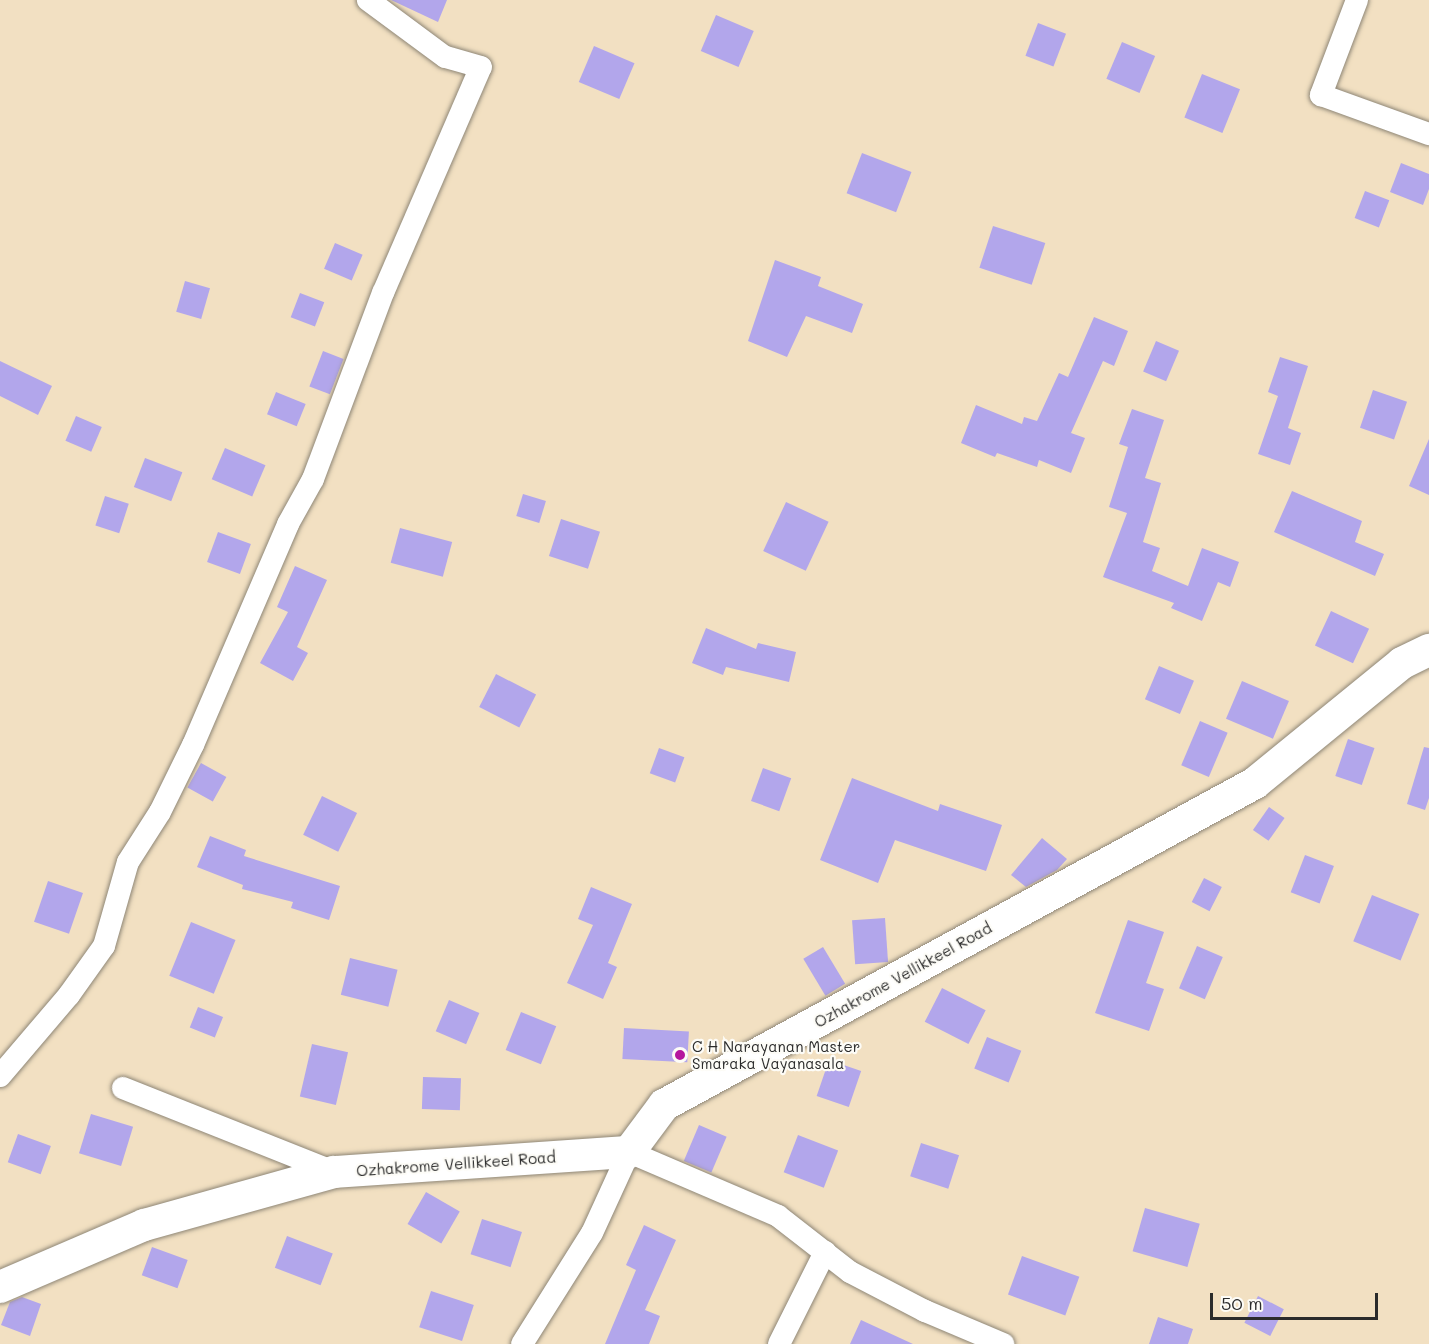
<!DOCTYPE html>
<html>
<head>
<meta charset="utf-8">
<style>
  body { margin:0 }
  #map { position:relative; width:1429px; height:1344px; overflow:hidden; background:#f2e0c2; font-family:Mali,sans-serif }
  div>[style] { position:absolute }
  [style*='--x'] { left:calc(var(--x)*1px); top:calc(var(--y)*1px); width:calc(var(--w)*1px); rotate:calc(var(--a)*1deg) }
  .building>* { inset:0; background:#b2a6eb; transform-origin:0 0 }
  .roads { filter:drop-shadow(0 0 2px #8e8676) drop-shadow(0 0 2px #8e8676) }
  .minor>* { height:22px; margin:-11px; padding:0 11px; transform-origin:11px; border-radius:11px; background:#fff }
  .secondary>* { height:32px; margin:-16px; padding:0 16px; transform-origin:16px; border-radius:16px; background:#fff }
  .dots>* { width:16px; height:16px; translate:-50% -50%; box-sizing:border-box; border:3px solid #fdfcf7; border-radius:50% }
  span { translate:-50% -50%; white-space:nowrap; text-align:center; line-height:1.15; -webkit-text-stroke:4.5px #fdfcf7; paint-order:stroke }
  .street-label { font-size:15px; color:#2b2b2b }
  .poi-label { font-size:15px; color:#2b2b2b }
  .left { translate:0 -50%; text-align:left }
  .scale { position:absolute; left:1210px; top:1293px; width:168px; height:27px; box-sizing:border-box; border:3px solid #2b2b2b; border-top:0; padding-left:8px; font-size:18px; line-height:21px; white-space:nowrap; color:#2b2b2b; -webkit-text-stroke:4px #fdfcf7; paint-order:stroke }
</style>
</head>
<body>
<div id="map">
  <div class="building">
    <div style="clip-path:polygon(391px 0,447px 0,438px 22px)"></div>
    <div style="left:716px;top:15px;width:41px;height:39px;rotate:23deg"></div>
    <div style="left:1038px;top:23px;width:30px;height:35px;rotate:21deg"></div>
    <div style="left:1122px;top:42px;width:36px;height:40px;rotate:23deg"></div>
    <div style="left:594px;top:46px;width:44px;height:39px;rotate:23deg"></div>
    <div style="left:1202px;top:74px;width:41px;height:47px;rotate:22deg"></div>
    <div style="left:862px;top:153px;width:53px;height:43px;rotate:21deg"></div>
    <div style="clip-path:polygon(1401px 163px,1429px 174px,1429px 189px,1423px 205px,1390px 192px)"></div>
    <div style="left:1365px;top:191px;width:26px;height:29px;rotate:21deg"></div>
    <div style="left:993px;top:226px;width:55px;height:44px;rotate:18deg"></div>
    <div style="left:335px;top:243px;width:30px;height:28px;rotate:23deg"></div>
    <div style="clip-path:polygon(775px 260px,821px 277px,818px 286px,863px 304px,852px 333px,806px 316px,787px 357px,748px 341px)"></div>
    <div style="left:185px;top:281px;width:26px;height:32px;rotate:16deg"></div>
    <div style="left:300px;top:293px;width:26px;height:26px;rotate:21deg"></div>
    <div style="clip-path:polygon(1094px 317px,1128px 331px,1114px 366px,1103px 361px,1071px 433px,1085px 438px,1071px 473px,1039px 460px,1037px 467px,997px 453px,995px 457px,961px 443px,976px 405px,1022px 424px,1024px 417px,1037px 421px,1059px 373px,1068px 377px)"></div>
    <div style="left:1156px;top:341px;width:25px;height:33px;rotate:23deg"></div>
    <div style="left:323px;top:351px;width:22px;height:38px;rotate:21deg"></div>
    <div style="clip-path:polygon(1280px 357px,1308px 366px,1288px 428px,1301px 433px,1290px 465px,1258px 454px,1278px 396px,1268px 392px)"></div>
    <div style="clip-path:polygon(0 361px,52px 386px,38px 415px,0 396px)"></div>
    <div style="left:1373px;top:390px;width:36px;height:40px;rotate:19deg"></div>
    <div style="left:276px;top:392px;width:32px;height:24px;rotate:22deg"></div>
    <div style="clip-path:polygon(1132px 409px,1164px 420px,1145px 478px,1161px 483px,1143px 542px,1160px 548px,1152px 571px,1188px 586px,1202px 548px,1239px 562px,1230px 587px,1218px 582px,1202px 621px,1171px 608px,1174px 603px,1103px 577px,1127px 513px,1109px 507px,1128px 447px,1119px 444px)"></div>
    <div style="left:76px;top:416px;width:28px;height:27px;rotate:23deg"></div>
    <div style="clip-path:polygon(1429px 439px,1429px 495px,1409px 486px)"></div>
    <div style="left:225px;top:448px;width:44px;height:34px;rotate:23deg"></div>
    <div style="left:145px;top:458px;width:40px;height:31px;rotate:21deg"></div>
    <div style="clip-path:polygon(1292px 491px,1362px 521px,1355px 542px,1384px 554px,1375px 576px,1274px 532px)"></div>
    <div style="left:523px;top:494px;width:24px;height:23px;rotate:17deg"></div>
    <div style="left:105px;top:496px;width:25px;height:31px;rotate:18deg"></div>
    <div style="left:786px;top:502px;width:47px;height:54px;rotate:25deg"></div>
    <div style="left:561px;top:519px;width:41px;height:39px;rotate:18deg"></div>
    <div style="left:400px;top:528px;width:54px;height:36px;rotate:15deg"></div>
    <div style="left:218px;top:532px;width:35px;height:32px;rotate:20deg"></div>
    <div style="clip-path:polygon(295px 566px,327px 580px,297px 647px,308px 653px,293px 681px,260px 663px,288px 612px,277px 607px)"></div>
    <div style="left:1331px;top:611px;width:42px;height:38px;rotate:25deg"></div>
    <div style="clip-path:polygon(706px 628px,756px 649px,758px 643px,796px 652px,789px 682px,726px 667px,723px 675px,692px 663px)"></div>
    <div style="left:1159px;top:666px;width:38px;height:36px;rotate:23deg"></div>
    <div style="left:496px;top:674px;width:45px;height:37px;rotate:27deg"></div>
    <div style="left:1242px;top:681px;width:51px;height:41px;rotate:23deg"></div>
    <div style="left:1200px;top:721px;width:30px;height:48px;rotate:23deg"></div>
    <div style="left:1348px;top:739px;width:28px;height:39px;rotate:19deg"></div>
    <div style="clip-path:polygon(1424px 747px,1429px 748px,1429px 798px,1425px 810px,1407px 804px)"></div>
    <div style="left:659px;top:748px;width:27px;height:27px;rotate:20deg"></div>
    <div style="left:201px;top:763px;width:29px;height:28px;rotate:29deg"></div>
    <div style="left:763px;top:768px;width:30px;height:35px;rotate:20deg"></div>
    <div style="clip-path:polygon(852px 778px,938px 811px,940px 804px,1002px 825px,986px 871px,895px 840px,878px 883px,820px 860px)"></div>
    <div style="left:322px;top:796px;width:39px;height:43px;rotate:26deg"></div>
    <div style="left:1269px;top:807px;width:19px;height:28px;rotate:35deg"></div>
    <div style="clip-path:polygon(210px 836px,246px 850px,244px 856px,340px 886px,329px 920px,291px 908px,293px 902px,242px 889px,243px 885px,197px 867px)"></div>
    <div style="clip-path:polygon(1042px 838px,1067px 859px,1057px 870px,1026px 887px,1011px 875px)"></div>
    <div style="left:1305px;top:855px;width:31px;height:40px;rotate:21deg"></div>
    <div style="left:1204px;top:878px;width:20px;height:27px;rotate:27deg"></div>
    <div style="left:48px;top:881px;width:37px;height:43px;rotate:19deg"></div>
    <div style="clip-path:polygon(591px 887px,632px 904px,608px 963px,617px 967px,603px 999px,567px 983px,593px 925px,578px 919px)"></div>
    <div style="left:1372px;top:895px;width:51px;height:50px;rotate:22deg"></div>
    <div style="left:885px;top:918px;width:44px;height:33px;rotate:86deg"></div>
    <div style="clip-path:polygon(1128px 920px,1164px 932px,1146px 983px,1164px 989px,1149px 1031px,1095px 1013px)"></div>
    <div style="left:191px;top:922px;width:48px;height:58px;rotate:22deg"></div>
    <div style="left:1197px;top:946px;width:28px;height:46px;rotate:23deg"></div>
    <div style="left:823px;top:947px;width:43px;height:23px;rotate:59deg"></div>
    <div style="left:350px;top:958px;width:49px;height:38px;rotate:14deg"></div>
    <div style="left:942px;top:988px;width:49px;height:38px;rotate:27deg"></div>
    <div style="left:449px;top:1000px;width:33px;height:34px;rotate:23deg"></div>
    <div style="left:198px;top:1007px;width:27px;height:22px;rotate:22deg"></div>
    <div style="left:521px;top:1012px;width:38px;height:41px;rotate:22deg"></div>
    <div style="left:624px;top:1028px;width:65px;height:31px;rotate:3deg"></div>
    <div style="left:987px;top:1037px;width:37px;height:34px;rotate:22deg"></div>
    <div style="left:312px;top:1044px;width:37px;height:54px;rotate:13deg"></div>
    <div style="left:829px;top:1060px;width:34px;height:38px;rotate:19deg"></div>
    <div style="left:423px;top:1077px;width:38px;height:32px;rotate:2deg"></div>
    <div style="left:91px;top:1114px;width:44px;height:41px;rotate:17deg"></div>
    <div style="left:699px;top:1125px;width:30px;height:39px;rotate:23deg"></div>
    <div style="left:18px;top:1134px;width:35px;height:30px;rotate:20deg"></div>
    <div style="left:798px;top:1135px;width:43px;height:40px;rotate:21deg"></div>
    <div style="left:921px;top:1143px;width:40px;height:35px;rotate:18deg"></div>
    <div style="left:426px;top:1192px;width:39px;height:37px;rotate:30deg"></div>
    <div style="left:1145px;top:1208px;width:57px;height:45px;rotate:16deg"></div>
    <div style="left:482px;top:1219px;width:42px;height:37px;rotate:18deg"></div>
    <div style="clip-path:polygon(644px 1225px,676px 1240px,645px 1310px,660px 1316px,649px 1344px,605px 1344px,636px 1270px,626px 1265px)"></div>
    <div style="left:287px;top:1236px;width:49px;height:34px;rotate:21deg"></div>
    <div style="left:152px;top:1247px;width:38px;height:30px;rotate:20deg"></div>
    <div style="left:1022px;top:1256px;width:61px;height:41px;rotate:20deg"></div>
    <div style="left:431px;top:1291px;width:45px;height:38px;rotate:18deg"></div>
    <div style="left:1258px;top:1296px;width:29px;height:30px;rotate:27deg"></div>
    <div style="clip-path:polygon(22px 1297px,41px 1304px,30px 1336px,1px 1325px,10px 1302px)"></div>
    <div style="clip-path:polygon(1158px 1317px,1193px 1329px,1188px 1344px,1149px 1344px)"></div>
    <div style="clip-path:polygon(861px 1320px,913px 1344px,850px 1344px)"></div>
  </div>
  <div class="roads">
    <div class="minor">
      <div style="--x:1357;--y:0;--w:102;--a:110.8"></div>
      <div style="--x:1321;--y:95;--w:115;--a:19.9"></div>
      <div style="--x:0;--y:1076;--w:106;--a:-49.6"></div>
      <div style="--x:69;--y:995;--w:60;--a:-54.5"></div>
      <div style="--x:104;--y:946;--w:87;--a:-74.1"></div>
      <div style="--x:128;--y:862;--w:59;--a:-57.4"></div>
      <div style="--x:160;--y:812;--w:75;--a:-63.8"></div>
      <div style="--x:193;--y:745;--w:241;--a:-66.7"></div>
      <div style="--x:288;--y:524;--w:51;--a:-60.9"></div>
      <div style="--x:313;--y:479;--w:199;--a:-69.4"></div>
      <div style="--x:383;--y:293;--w:246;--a:-66.6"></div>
      <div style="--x:481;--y:67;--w:37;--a:-164"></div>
      <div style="--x:445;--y:57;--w:96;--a:-143.5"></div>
      <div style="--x:123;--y:1088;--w:227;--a:21.7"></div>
      <div style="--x:522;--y:1344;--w:131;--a:-57.8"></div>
      <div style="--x:592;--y:1233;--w:89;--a:-65.4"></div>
      <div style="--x:629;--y:1152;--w:162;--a:23.2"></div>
      <div style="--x:778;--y:1216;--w:91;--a:37.9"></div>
      <div style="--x:850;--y:1272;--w:85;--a:27.5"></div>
      <div style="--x:925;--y:1311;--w:85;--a:22.9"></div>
      <div style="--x:779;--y:1344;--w:103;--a:-63.4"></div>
    </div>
    <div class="secondary">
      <div style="--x:0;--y:1287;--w:157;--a:-23.3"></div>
      <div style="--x:144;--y:1225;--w:197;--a:-15.6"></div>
      <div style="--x:334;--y:1172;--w:296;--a:-3.9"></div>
      <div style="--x:629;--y:1152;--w:59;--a:-53.3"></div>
      <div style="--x:664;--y:1105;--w:673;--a:-28.58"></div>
      <div style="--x:1255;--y:783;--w:190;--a:-39.2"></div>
      <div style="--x:1402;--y:663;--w:30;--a:-26"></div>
    </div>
  </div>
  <div class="dots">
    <div style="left:680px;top:1055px;background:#b5179e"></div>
  </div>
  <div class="street-label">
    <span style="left:903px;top:975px;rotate:-29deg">Ozhakrome Vellikkeel Road</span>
    <span style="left:456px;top:1164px;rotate:-4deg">Ozhakrome Vellikkeel Road</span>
  </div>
  <div class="poi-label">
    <span class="left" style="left:692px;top:1055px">C H Narayanan Master<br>Smaraka Vayanasala</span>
  </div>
  <div class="scale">50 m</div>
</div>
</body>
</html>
